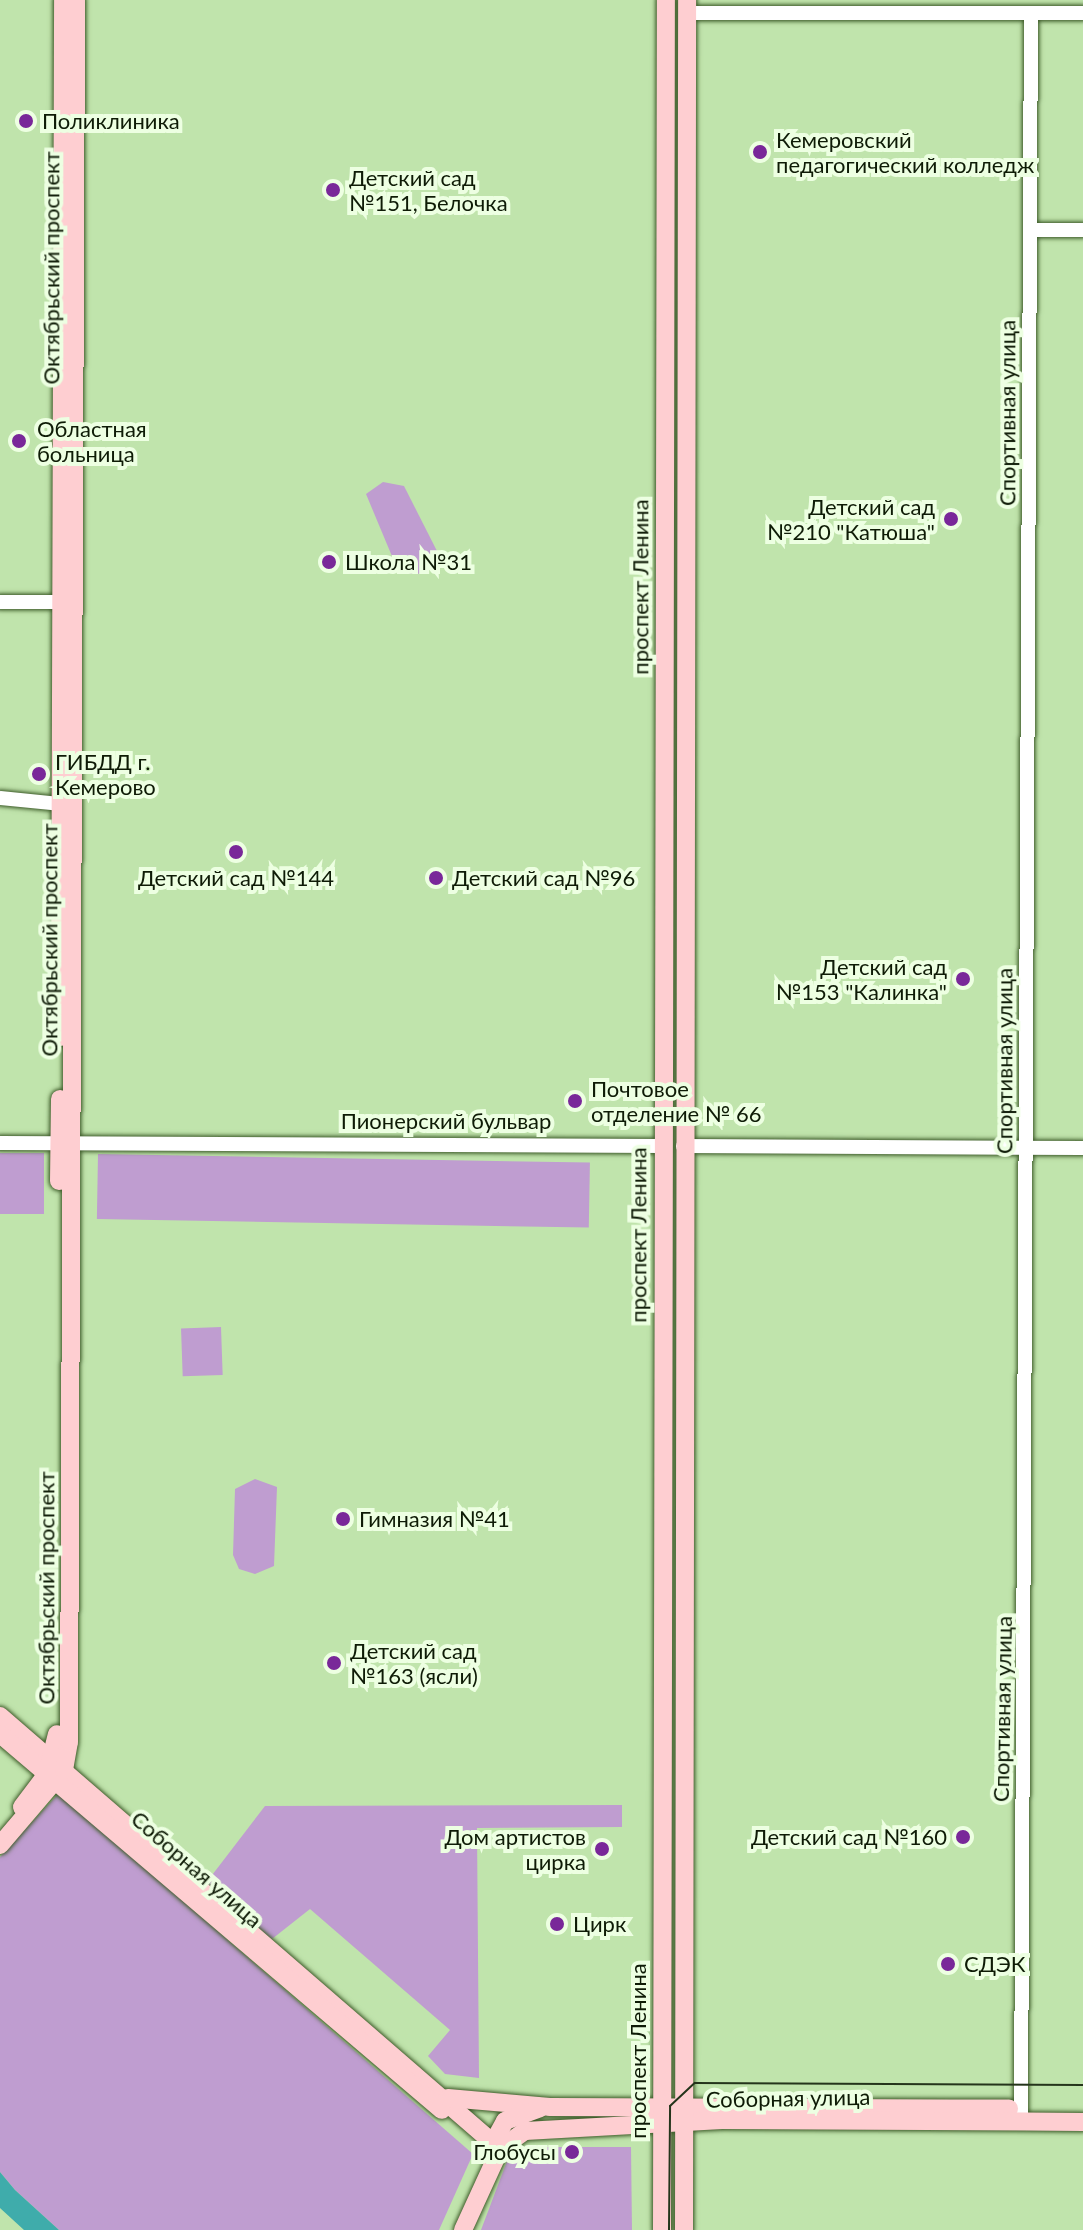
<!DOCTYPE html>
<html>
<head>
<meta charset="utf-8">
<style>
  body { margin:0 }
  #map { position:relative; width:1083px; height:2230px; overflow:hidden; background:#c0e4ac; font-family:Lato,sans-serif }
  div>[style] { position:absolute }
  [style*='--x'] { left:calc(var(--x)*1px); top:calc(var(--y)*1px); width:calc(var(--w)*1px); rotate:calc(var(--a)*1deg) }
  .green>* { inset:0; background:#bf9dd0; transform-origin:0 0 }
  .water>* { inset:0; background:#3facab }
  .roads { filter:drop-shadow(0 0 2px #3e5c2a) drop-shadow(0 0 2px #3e5c2a) }
  .minor>* { height:14px; margin:-7px; padding:0 7px; transform-origin:7px; border-radius:7px; background:#fff }
  .major>* { height:18px; margin:-9px; padding:0 9px; transform-origin:9px; border-radius:9px; background:#feced1 }
  .tram>* { height:2px; margin:-1px; padding:0 1px; transform-origin:1px; border-radius:1px; background:#24341b }
  .dots>* { width:22px; height:22px; translate:-50% -50%; box-sizing:border-box; border:4px solid #edffe2; border-radius:50% }
  span { translate:-50% -50%; white-space:nowrap; text-align:center; line-height:1.15; -webkit-text-stroke:8px #edffe2; paint-order:stroke }
  .poi-label { font-size:22px; color:#0e1b06 }
  .left { translate:0 -50%; text-align:left }
  .right { translate:-100% -50%; text-align:right }
  .street-label { font-size:22px; color:#0e1b06 }
</style>
</head>
<body>
<div id="map">
  <div class="green">
    <div style="clip-path:polygon(383px 482px,404px 486px,438px 553px,426px 574px,399px 573px,366px 494px)"></div>
    <div style="left:0;top:1153px;width:44px;height:61px"></div>
    <div style="left:98px;top:1154px;width:492px;height:65px;rotate:1deg"></div>
    <div style="left:221px;top:1327px;width:48px;height:40px;rotate:88deg"></div>
    <div style="clip-path:polygon(255px 1479px,277px 1487px,274px 1566px,255px 1574px,239px 1569px,233px 1555px,235px 1489px)"></div>
    <div style="clip-path:polygon(59px 1793px,473px 2154px,439px 2230px,59px 2230px,15px 2190px,0 2172px,0 1857px)"></div>
    <div style="clip-path:polygon(622px 1805px,622px 1827px,477px 1828px,479px 2078px,445px 2074px,428px 2056px,450px 2030px,310px 1909px,272px 1939px,206px 1883px,265px 1806px)"></div>
    <div style="clip-path:polygon(537px 2147px,631px 2147px,632px 2230px,481px 2230px,507px 2161px)"></div>
  </div>
  <div class="water">
    <div style="clip-path:polygon(0 2172px,15px 2190px,59px 2230px,24px 2230px,0 2208px)"></div>
  </div>
  <div class="roads">
    <div class="minor">
      <div style="--x:687;--y:13;--w:396;--a:0"></div>
      <div style="--x:1030;--y:230;--w:53;--a:0"></div>
      <div style="--x:0;--y:602;--w:72;--a:0"></div>
      <div style="--x:0;--y:798;--w:60;--a:5.7"></div>
      <div style="--x:0;--y:1143;--w:662;--a:0.26"></div>
      <div style="--x:683;--y:1146;--w:400;--a:0.3"></div>
      <div style="--x:1021;--y:2121;--w:2108;--a:-89.73"></div>
    </div>
    <div class="major">
      <div style="--x:60;--y:1037;--w:1037;--a:-89.83"></div>
      <div style="--x:59;--y:1181;--w:82;--a:-89.3"></div>
      <div style="--x:0;--y:1716;--w:661;--a:40.89"></div>
      <div style="--x:0;--y:1734;--w:580;--a:40.39"></div>
      <div style="--x:22;--y:1807;--w:41;--a:-52.9"></div>
      <div style="--x:47;--y:1774;--w:41;--a:-76"></div>
      <div style="--x:0;--y:1845;--w:99;--a:-49.5"></div>
      <div style="--x:64;--y:1770;--w:28;--a:-80"></div>
      <div style="--x:69;--y:1742;--w:1742;--a:-89.77"></div>
      <div style="--x:448;--y:2098;--w:102;--a:5"></div>
      <div style="--x:550;--y:2107;--w:459;--a:0.2"></div>
      <div style="--x:489;--y:2150;--w:33;--a:-61"></div>
      <div style="--x:505;--y:2121;--w:37;--a:-20"></div>
      <div style="--x:463;--y:2230;--w:89;--a:-65.4"></div>
      <div style="--x:500;--y:2149;--w:31;--a:-36"></div>
      <div style="--x:525;--y:2131;--w:197;--a:-3.2"></div>
      <div style="--x:722;--y:2120;--w:361;--a:0.3"></div>
      <div style="--x:662;--y:2230;--w:2230;--a:-89.9"></div>
      <div style="--x:684;--y:2230;--w:2230;--a:-89.92"></div>
    </div>
  </div>
  <div class="tram">
    <div style="--x:669;--y:2230;--w:124;--a:-89.5"></div>
    <div style="--x:670;--y:2106;--w:34;--a:-43"></div>
    <div style="--x:695;--y:2083;--w:388;--a:0.3"></div>
  </div>
  <div class="dots">
    <div style="left:26px;top:121px;background:#792899"></div>
    <div style="left:760px;top:152px;background:#792899"></div>
    <div style="left:333px;top:190px;background:#792899"></div>
    <div style="left:19px;top:441px;background:#792899"></div>
    <div style="left:951px;top:519px;background:#792899"></div>
    <div style="left:329px;top:562px;background:#792899"></div>
    <div style="left:39px;top:774px;background:#792899"></div>
    <div style="left:236px;top:852px;background:#792899"></div>
    <div style="left:436px;top:878px;background:#792899"></div>
    <div style="left:963px;top:979px;background:#792899"></div>
    <div style="left:575px;top:1101px;background:#792899"></div>
    <div style="left:343px;top:1519px;background:#792899"></div>
    <div style="left:334px;top:1663px;background:#792899"></div>
    <div style="left:963px;top:1837px;background:#792899"></div>
    <div style="left:602px;top:1849px;background:#792899"></div>
    <div style="left:557px;top:1924px;background:#792899"></div>
    <div style="left:948px;top:1964px;background:#792899"></div>
    <div style="left:572px;top:2152px;background:#792899"></div>
  </div>
  <div class="poi-label">
    <span class="left" style="left:42px;top:121px">Поликлиника</span>
    <span class="left" style="left:776px;top:152px">Кемеровский<br>педагогический колледж</span>
    <span class="left" style="left:349px;top:190px">Детский сад<br>№151, Белочка</span>
    <span class="left" style="left:37px;top:441px">Областная<br>больница</span>
    <span class="right" style="left:935px;top:519px">Детский сад<br>№210 "Катюша"</span>
    <span class="left" style="left:345px;top:562px">Школа №31</span>
    <span class="left" style="left:55px;top:774px">ГИБДД г.<br>Кемерово</span>
    <span style="left:236px;top:878px">Детский сад №144</span>
    <span class="left" style="left:452px;top:878px">Детский сад №96</span>
    <span class="right" style="left:947px;top:979px">Детский сад<br>№153 "Калинка"</span>
    <span class="left" style="left:591px;top:1101px">Почтовое<br>отделение № 66</span>
    <span class="left" style="left:359px;top:1519px">Гимназия №41</span>
    <span class="left" style="left:350px;top:1663px">Детский сад<br>№163 (ясли)</span>
    <span class="right" style="left:586px;top:1849px">Дом артистов<br>цирка</span>
    <span class="right" style="left:947px;top:1837px">Детский сад №160</span>
    <span class="left" style="left:573px;top:1924px">Цирк</span>
    <span class="left" style="left:964px;top:1964px">СДЭК</span>
    <span class="right" style="left:556px;top:2152px">Глобусы</span>
  </div>
  <div class="street-label">
    <span style="left:51px;top:268px;rotate:-90deg">Октябрьский проспект</span>
    <span style="left:1007px;top:413px;rotate:-90deg">Спортивная улица</span>
    <span style="left:640px;top:587px;rotate:-90deg">проспект Ленина</span>
    <span style="left:49px;top:940px;rotate:-90deg">Октябрьский проспект</span>
    <span style="left:1004px;top:1061px;rotate:-90deg">Спортивная улица</span>
    <span style="left:446px;top:1121px">Пионерский бульвар</span>
    <span style="left:638px;top:1235px;rotate:-90deg">проспект Ленина</span>
    <span style="left:46px;top:1588px;rotate:-90deg">Октябрьский проспект</span>
    <span style="left:1002px;top:1709px;rotate:-89deg">Спортивная улица</span>
    <span style="left:197px;top:1869px;rotate:41deg">Соборная улица</span>
    <span style="left:638px;top:2051px;rotate:-90deg">проспект Ленина</span>
    <span style="left:788px;top:2098px;rotate:-1deg">Соборная улица</span>
  </div>
</div>
</body>
</html>
